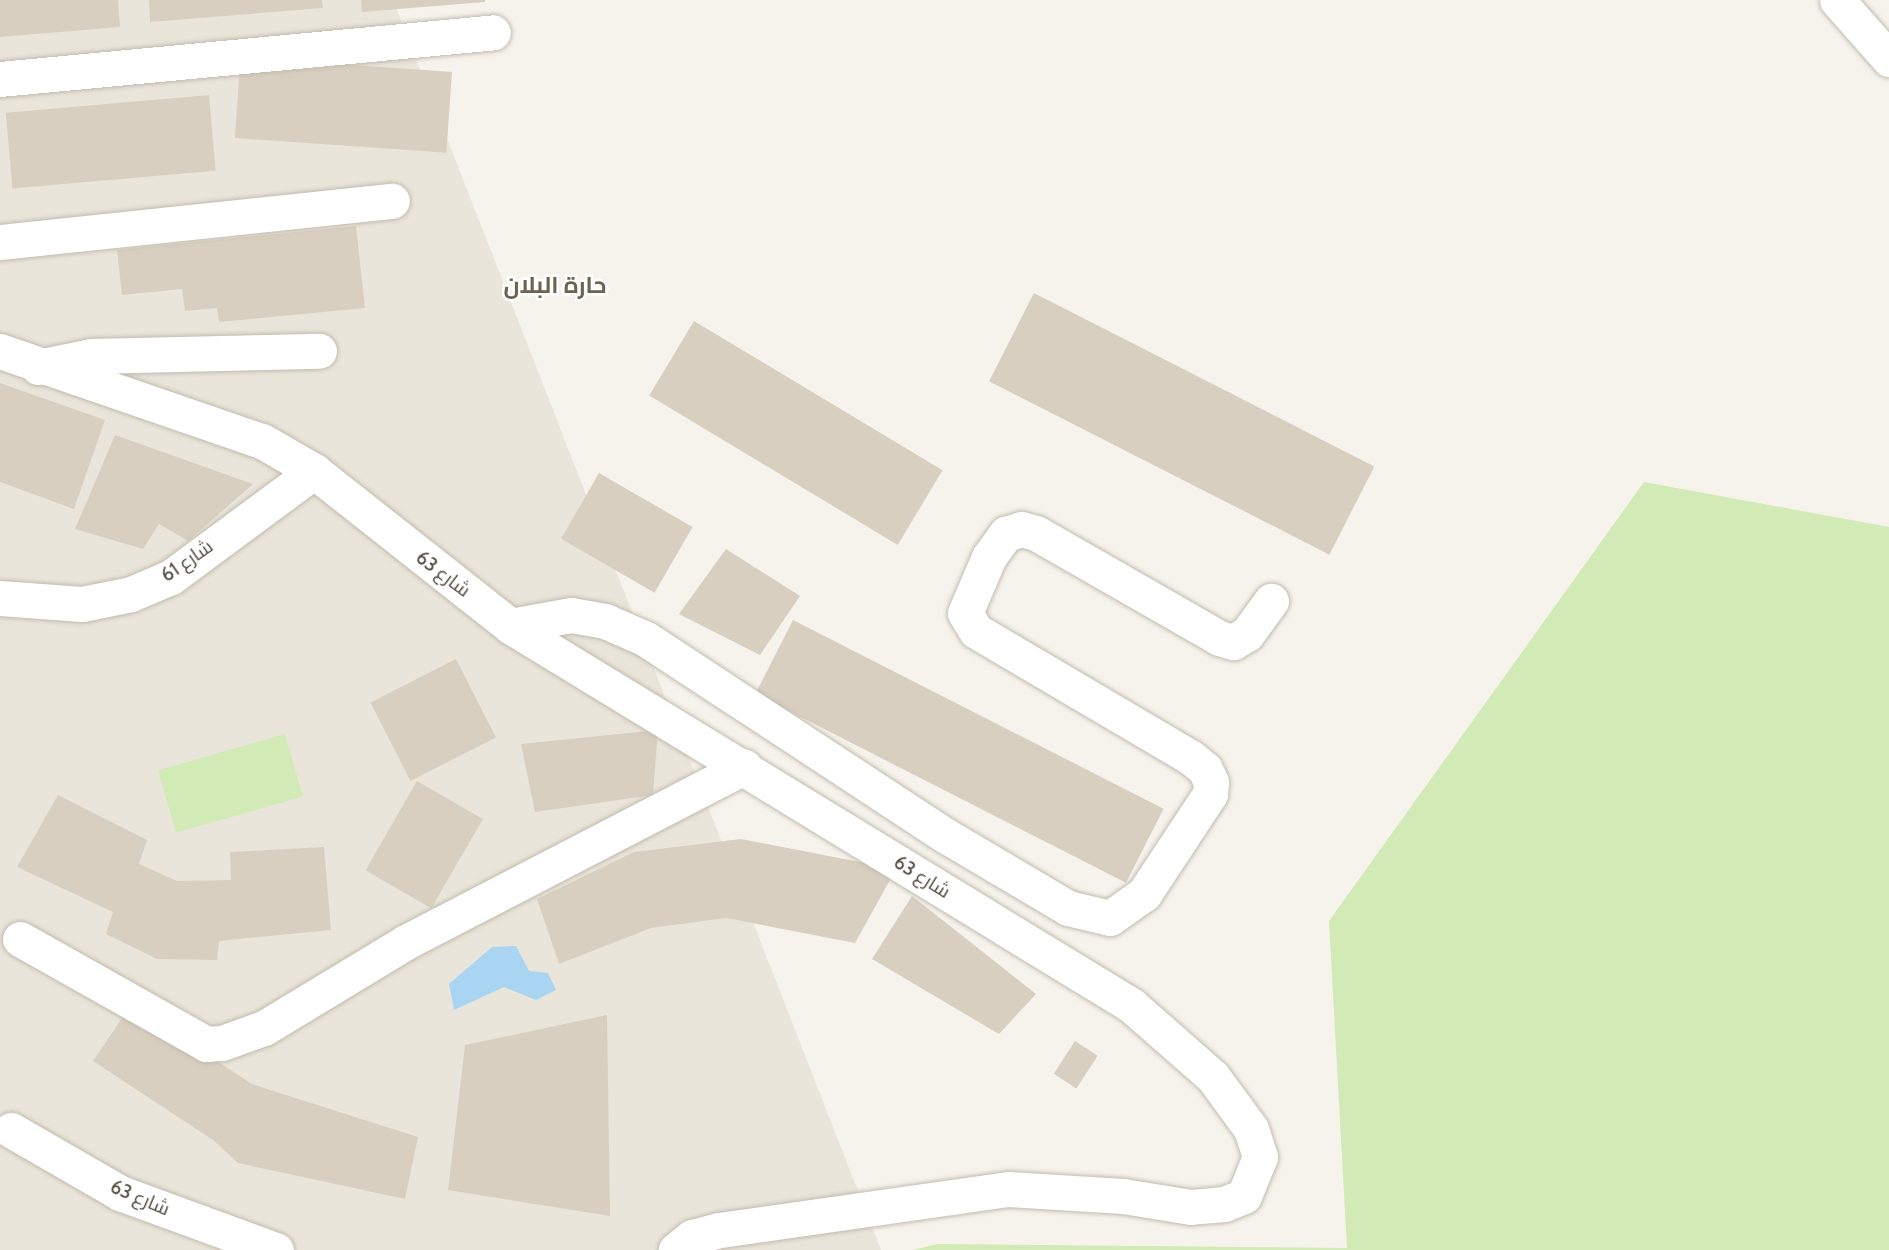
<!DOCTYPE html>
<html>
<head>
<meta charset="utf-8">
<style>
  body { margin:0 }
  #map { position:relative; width:1889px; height:1250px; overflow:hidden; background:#f6f3ec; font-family:Cabin,Cairo,sans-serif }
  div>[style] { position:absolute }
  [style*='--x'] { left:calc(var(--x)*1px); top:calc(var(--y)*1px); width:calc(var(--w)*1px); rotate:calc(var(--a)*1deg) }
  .residential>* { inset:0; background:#eae5da }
  .green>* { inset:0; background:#d2eab5; transform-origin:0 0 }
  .water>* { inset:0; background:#a9d4f2 }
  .building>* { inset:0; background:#d8cfc1; transform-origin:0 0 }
  .roads { filter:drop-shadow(0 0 2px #c2bbae) drop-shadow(0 0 2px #c2bbae) }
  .minor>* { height:35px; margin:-17.5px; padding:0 17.5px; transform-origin:17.5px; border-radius:17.5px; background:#fff }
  span { translate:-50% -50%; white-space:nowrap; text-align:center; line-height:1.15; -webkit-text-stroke:5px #fff; paint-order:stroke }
  .street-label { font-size:19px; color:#4b4439 }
  .quarter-label { font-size:23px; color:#6e6250; font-weight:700 }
</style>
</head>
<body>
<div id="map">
  <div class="residential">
    <div style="clip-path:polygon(0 0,393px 0,881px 1250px,0 1250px)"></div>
  </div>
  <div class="green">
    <div style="clip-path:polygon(1644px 482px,1889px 527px,1889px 1250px,914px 1250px,937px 1244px,1347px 1248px,1329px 921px)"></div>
    <div style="left:285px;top:734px;width:65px;height:132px;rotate:74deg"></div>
  </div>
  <div class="water">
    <div style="clip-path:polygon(516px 946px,529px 971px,548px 973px,556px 990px,536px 1000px,504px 987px,454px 1010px,449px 984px,492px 947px)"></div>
  </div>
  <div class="building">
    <div style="clip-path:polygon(0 0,118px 0,120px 27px,0 37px)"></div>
    <div style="clip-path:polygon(149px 0,322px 0,323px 8px,150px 22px)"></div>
    <div style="clip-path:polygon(361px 0,485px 0,485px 2px,362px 12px)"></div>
    <div style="left:452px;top:72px;width:81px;height:212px;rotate:94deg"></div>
    <div style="left:209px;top:95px;width:76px;height:204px;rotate:85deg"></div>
    <div style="clip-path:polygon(356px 226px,365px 308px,219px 322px,217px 308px,185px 311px,182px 289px,122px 295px,117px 250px)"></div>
    <div style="left:1034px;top:293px;width:382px;height:99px;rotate:27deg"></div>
    <div style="left:694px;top:321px;width:290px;height:87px;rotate:31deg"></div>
    <div style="clip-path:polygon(0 383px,105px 420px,74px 509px,0 482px)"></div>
    <div style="clip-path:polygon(115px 435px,253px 484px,188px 541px,159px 524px,143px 549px,75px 529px)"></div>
    <div style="left:599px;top:473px;width:108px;height:76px;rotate:30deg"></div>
    <div style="clip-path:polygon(726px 549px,800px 596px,760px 655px,679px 614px)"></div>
    <div style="left:793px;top:620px;width:416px;height:83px;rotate:27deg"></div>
    <div style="left:456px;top:659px;width:88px;height:96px;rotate:63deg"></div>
    <div style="clip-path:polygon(658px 730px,653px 795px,535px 812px,521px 744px)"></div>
    <div style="left:417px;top:781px;width:76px;height:103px;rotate:30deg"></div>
    <div style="clip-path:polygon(58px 795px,147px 840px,139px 864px,177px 881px,231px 880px,230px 852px,324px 847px,331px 930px,219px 941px,217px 960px,157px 959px,106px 934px,113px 912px,17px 867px)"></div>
    <div style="clip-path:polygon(741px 839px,896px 869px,855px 943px,726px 918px,651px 928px,559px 964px,537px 899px,634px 852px)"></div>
    <div style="clip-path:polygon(912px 896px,1036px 994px,999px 1034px,872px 959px)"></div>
    <div style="clip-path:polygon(131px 1005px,252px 1084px,418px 1137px,405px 1199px,238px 1163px,213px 1140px,93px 1061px)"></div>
    <div style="clip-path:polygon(607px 1015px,610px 1216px,448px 1190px,465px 1045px)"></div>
    <div style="left:1075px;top:1041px;width:27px;height:39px;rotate:33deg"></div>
  </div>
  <div class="roads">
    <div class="minor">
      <div style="--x:1837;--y:0;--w:79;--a:48.6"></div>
      <div style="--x:0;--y:79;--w:495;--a:-5.4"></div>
      <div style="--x:0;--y:242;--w:394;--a:-6"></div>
      <div style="--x:0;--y:351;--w:277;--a:19"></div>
      <div style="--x:262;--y:441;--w:60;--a:30"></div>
      <div style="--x:314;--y:471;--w:250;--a:38.3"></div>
      <div style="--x:510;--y:626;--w:728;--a:31.4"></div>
      <div style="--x:1131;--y:1005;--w:109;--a:41.3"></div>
      <div style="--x:1213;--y:1077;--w:64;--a:53.8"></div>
      <div style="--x:1251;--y:1129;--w:29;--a:72"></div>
      <div style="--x:1260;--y:1157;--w:42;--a:112.3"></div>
      <div style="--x:1244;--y:1196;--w:22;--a:158"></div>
      <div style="--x:1224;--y:1204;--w:33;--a:175"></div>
      <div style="--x:1191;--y:1207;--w:69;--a:-170.8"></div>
      <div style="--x:1123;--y:1196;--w:115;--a:-176.5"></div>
      <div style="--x:1008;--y:1189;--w:292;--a:171.9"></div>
      <div style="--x:719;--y:1230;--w:28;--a:165"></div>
      <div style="--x:692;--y:1237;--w:21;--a:141"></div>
      <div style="--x:38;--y:367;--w:54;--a:-11.7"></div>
      <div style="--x:91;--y:356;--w:228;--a:-1.3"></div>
      <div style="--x:0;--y:598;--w:82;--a:4.2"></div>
      <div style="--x:82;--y:604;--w:50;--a:-11.5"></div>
      <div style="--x:131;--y:594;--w:43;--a:-23"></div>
      <div style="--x:171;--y:577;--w:178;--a:-36.5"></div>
      <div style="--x:510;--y:626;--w:62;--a:-10.2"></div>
      <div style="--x:571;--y:615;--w:35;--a:10"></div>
      <div style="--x:605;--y:621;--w:45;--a:23.7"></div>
      <div style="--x:646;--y:639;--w:361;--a:33.3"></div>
      <div style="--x:948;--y:837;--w:139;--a:30.6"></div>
      <div style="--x:1068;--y:908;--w:43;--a:13.4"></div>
      <div style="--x:1110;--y:918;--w:42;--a:-35.2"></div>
      <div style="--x:1144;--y:894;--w:120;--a:-56.6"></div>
      <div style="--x:1210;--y:794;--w:12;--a:-85"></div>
      <div style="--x:1211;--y:782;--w:14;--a:-115"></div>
      <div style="--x:1205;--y:769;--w:19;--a:-141"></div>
      <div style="--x:1190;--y:757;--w:248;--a:-149.5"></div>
      <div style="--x:976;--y:631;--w:21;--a:-121"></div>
      <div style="--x:965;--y:613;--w:61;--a:-66.8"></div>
      <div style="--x:989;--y:557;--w:29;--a:-54"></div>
      <div style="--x:1006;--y:534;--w:16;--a:-18"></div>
      <div style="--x:1021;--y:529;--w:16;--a:15"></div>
      <div style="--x:1036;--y:533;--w:211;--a:29.8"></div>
      <div style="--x:1219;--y:638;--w:15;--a:16"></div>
      <div style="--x:1233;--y:642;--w:16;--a:-30"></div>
      <div style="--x:1247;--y:634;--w:41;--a:-54"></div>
      <div style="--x:20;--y:939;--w:214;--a:29.4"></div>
      <div style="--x:206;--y:1044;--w:16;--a:-4"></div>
      <div style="--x:222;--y:1043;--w:45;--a:-19.7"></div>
      <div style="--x:264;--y:1028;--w:166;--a:-31.2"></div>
      <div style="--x:406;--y:942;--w:381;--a:-27.4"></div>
      <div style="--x:11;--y:1130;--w:126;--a:30"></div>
      <div style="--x:120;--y:1193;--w:166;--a:20.1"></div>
    </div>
  </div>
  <div class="street-label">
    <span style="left:187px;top:561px;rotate:-35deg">شارع 61</span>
    <span style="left:443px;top:574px;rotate:37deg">شارع 63</span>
    <span style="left:922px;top:877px;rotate:32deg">شارع 63</span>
    <span style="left:140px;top:1198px;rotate:23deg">شارع 63</span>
  </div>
  <div class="quarter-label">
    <span style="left:555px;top:285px">حارة البلان</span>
  </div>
</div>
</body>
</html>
